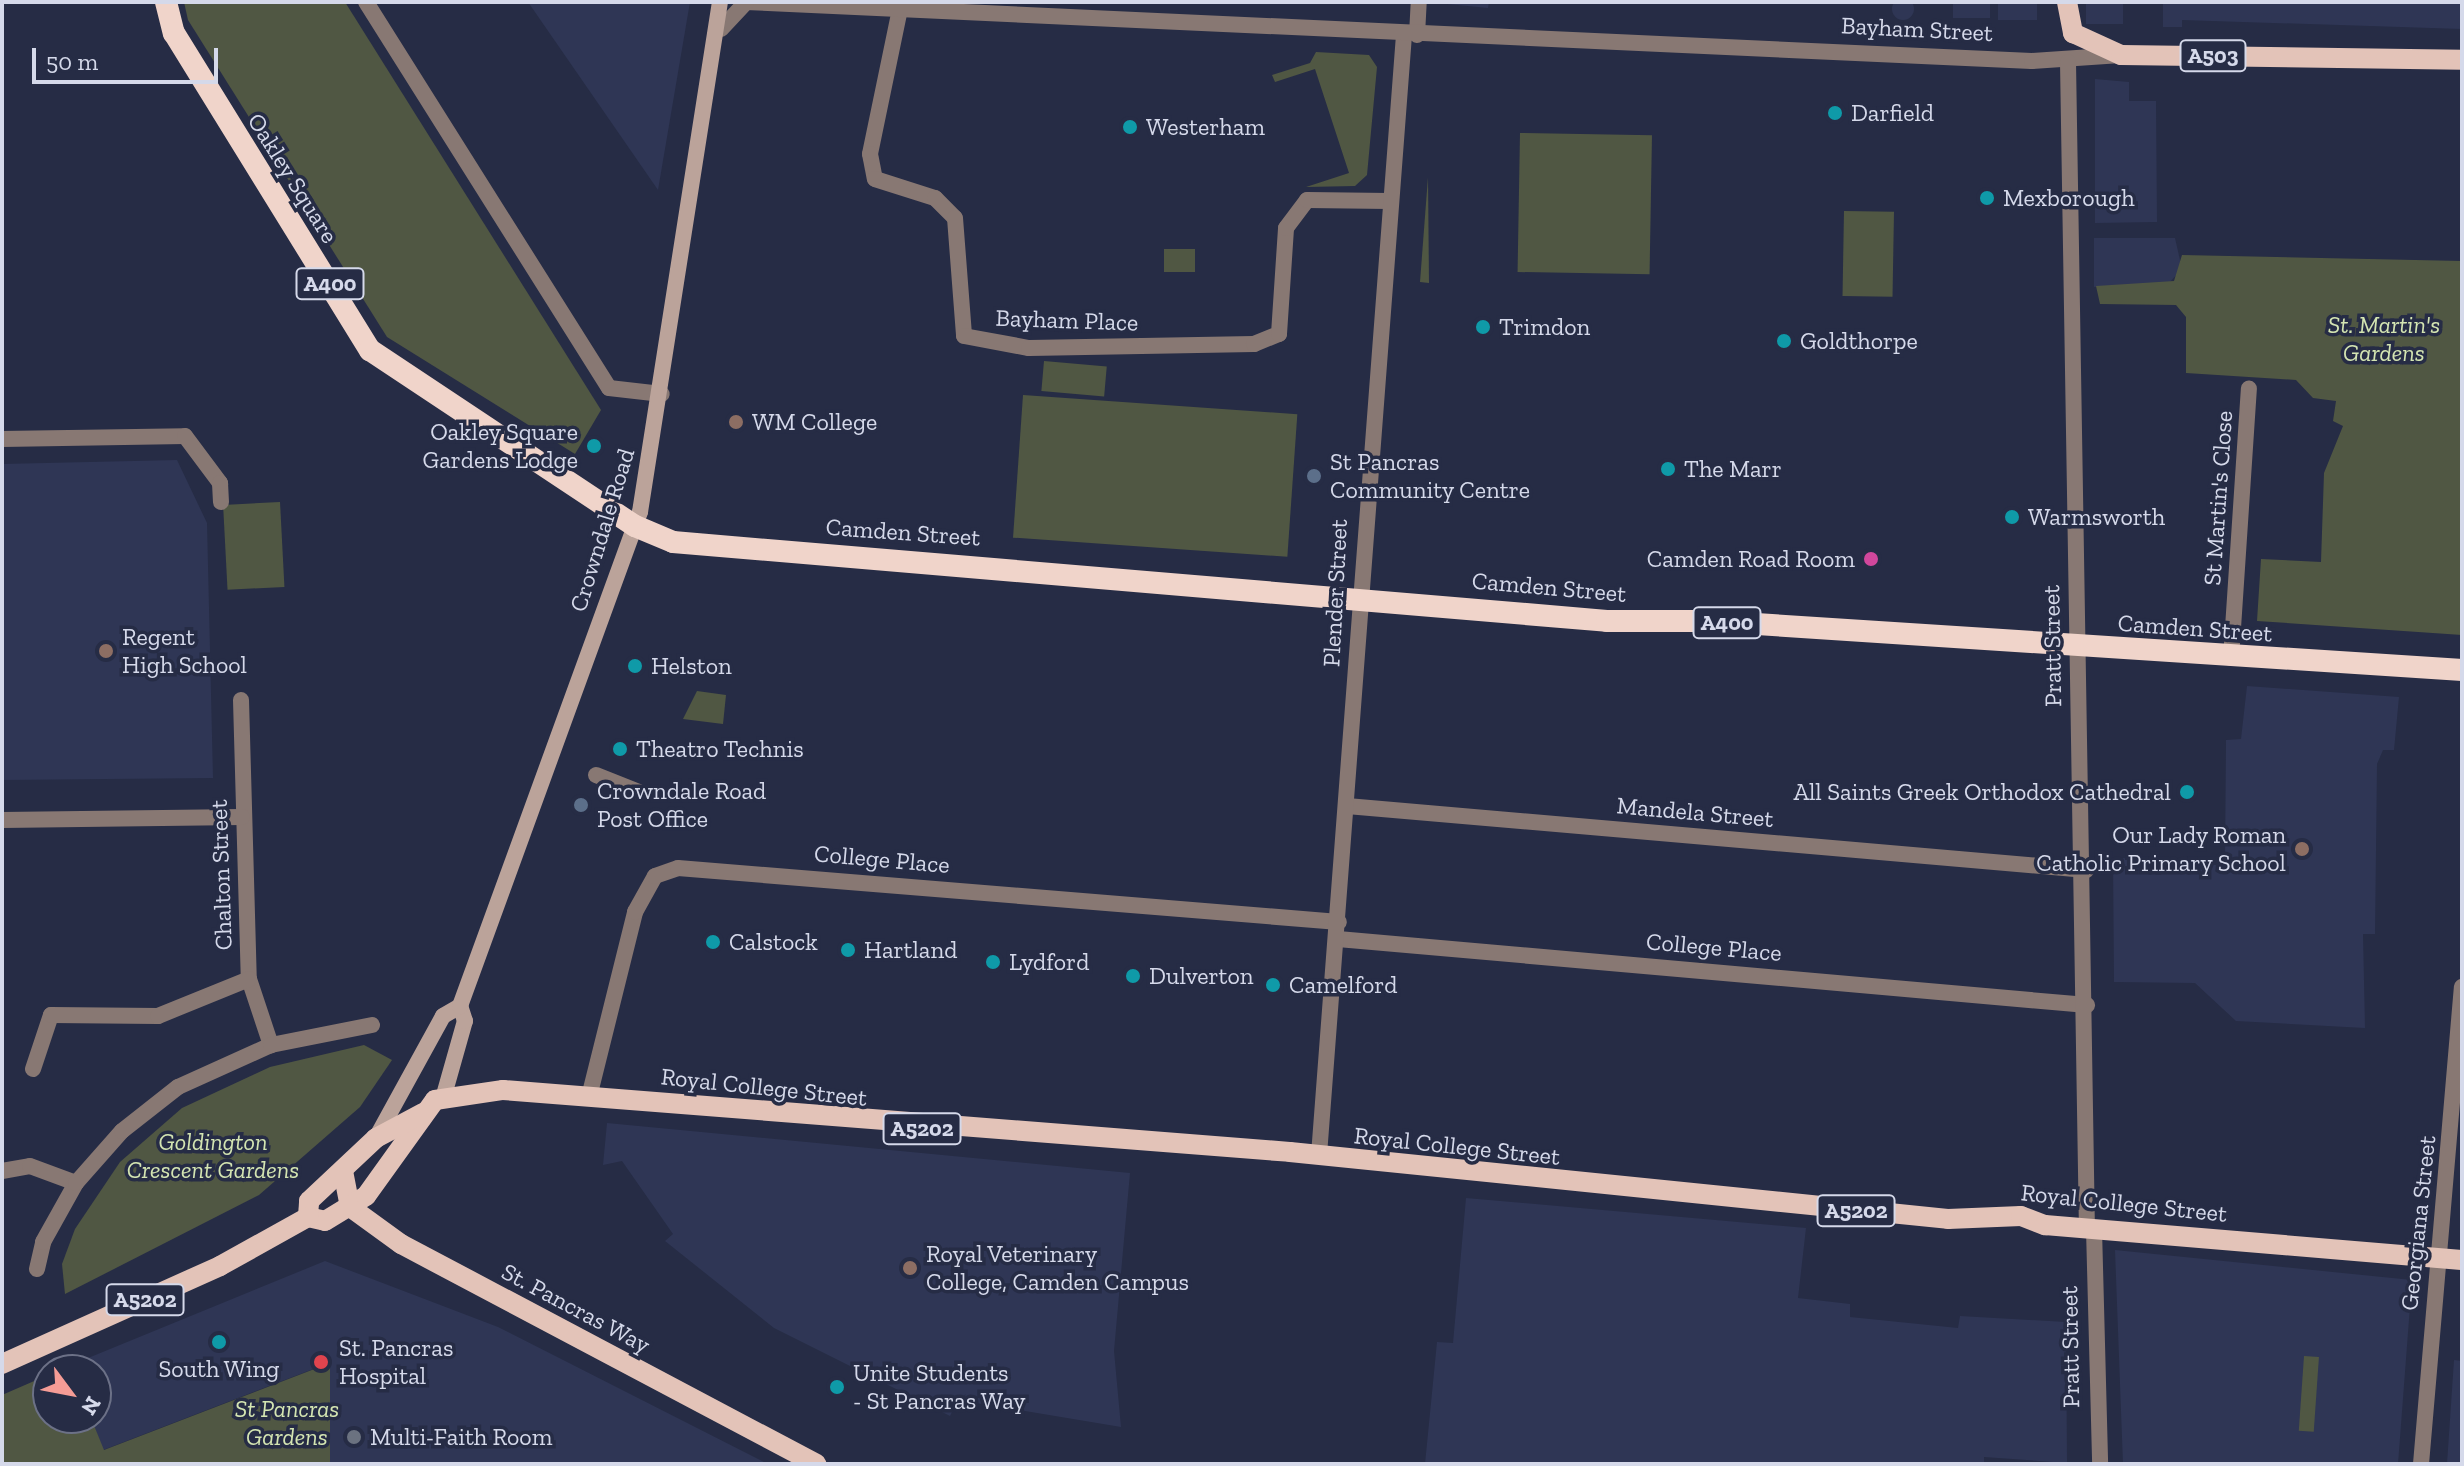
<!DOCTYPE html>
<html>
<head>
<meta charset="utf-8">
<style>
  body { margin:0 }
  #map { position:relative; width:2464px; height:1466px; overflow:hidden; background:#262c45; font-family:"Zilla Slab",serif }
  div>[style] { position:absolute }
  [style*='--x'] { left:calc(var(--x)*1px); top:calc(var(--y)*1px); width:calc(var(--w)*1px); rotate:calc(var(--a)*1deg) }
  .built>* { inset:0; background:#2f3655; transform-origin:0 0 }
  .round { border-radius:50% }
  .green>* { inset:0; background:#505743; transform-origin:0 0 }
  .pedestrian>* { height:16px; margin:-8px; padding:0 8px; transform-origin:8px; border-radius:8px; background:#887873 }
  .minor>* { height:16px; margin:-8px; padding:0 8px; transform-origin:8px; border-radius:8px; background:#887873 }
  .tertiary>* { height:16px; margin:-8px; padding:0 8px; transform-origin:8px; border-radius:8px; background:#887873 }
  .secondary>* { height:16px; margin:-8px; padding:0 8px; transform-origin:8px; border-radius:8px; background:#bba39a }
  .primary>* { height:20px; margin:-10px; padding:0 10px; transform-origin:10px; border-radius:10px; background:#e3c3b8 }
  .trunk>* { height:22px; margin:-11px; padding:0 11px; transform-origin:11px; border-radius:11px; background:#f0d4ca }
  .dots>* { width:22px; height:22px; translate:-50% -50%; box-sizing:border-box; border:4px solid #262c45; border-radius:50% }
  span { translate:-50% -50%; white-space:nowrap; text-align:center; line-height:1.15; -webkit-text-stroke:7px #262c45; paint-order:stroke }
  .shield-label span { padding:2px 6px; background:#262c45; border:2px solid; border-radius:6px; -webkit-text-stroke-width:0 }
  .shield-label { font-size:22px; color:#d5d9ea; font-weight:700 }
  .street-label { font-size:24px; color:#d5d9ea }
  .poi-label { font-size:24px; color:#d5d9ea }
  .left { translate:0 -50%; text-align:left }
  .right { translate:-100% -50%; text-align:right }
  .park-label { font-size:24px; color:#d4e5b2; font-style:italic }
  .frame { position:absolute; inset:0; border:4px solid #d5d9ea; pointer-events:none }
  .north { position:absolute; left:32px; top:1354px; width:80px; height:80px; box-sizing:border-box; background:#262c45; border:2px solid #6c7187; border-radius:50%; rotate:122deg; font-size:22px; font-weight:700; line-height:32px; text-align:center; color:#d5d9ea }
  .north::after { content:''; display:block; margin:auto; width:28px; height:36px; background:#f59c96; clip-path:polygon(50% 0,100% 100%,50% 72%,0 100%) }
  .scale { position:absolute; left:32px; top:48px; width:186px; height:36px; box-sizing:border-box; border:4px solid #d5d9ea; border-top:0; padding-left:10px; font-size:24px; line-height:28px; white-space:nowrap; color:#d5d9ea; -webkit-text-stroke:6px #262c45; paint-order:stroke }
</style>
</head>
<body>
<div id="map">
  <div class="built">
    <div class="round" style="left:1892px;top:-2px;width:22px;height:22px"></div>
    <div style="clip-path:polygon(528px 2px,690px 2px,658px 190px)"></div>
    <div style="clip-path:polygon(1489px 2px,1488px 8px,1437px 3px,1437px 2px)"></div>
    <div style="left:1953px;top:2px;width:37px;height:16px"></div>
    <div style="left:1998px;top:2px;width:39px;height:18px"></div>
    <div style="left:2086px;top:2px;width:37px;height:22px"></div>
    <div style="clip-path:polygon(2163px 2px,2462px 2px,2462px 29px,2182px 20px,2182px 27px,2163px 27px)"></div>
    <div style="clip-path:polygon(2095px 79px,2129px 82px,2129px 101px,2156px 101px,2157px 222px,2095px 223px)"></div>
    <div style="clip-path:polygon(2094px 238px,2175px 238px,2182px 269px,2169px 283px,2094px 287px)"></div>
    <div style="clip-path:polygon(177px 460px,207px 523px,213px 778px,2px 780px,2px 464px)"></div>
    <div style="clip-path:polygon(2247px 686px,2399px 697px,2394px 750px,2383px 750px,2377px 764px,2375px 934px,2363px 934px,2365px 1028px,2236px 1021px,2195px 983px,2114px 982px,2113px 858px,2225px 860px,2226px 740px,2241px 739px)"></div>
    <div style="clip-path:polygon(607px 1123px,1130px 1173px,1114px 1351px,1121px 1427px,958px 1400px,950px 1416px,774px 1328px,665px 1241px,673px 1234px,622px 1161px,603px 1165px)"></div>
    <div style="clip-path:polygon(1466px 1198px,1806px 1228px,1798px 1298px,1850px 1304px,1850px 1317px,1958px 1328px,1960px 1316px,2066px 1322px,2067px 1463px,1984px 1457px,1984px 1464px,1425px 1464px,1437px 1342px,1453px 1343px)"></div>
    <div style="clip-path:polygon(2115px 1250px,2412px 1280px,2398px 1464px,2123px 1464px)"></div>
    <div style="clip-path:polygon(325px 1261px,498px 1327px,768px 1464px,330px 1464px,329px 1363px,103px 1450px,91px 1418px,96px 1370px,71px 1365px)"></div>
    <div style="clip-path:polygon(2454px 1360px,2462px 1361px,2462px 1464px,2447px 1464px)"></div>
  </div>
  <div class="green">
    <div style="clip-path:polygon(184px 2px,345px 2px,601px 410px,575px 454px,387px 337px,188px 20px)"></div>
    <div style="clip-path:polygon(1316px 52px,1369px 55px,1377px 67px,1367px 175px,1355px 186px,1306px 187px,1349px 173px,1315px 69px,1275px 82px,1272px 75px,1310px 63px)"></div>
    <div style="left:1520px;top:133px;width:132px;height:139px;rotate:1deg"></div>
    <div style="clip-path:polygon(1428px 177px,1429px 283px,1420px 282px)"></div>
    <div style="left:1844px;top:211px;width:50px;height:85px;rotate:1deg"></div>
    <div style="left:1164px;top:249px;width:31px;height:23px"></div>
    <div style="clip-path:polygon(2182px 255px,2462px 261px,2462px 635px,2257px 621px,2261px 559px,2321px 562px,2324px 473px,2343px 426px,2333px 421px,2336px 401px,2313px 398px,2296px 380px,2186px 373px,2186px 317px,2176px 305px,2100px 304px,2096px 286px,2174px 281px)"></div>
    <div style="left:1044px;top:361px;width:63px;height:30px;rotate:5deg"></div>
    <div style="left:1023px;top:395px;width:275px;height:143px;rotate:4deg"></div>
    <div style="left:280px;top:502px;width:85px;height:57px;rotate:87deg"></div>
    <div style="clip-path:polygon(697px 691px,726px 695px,723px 724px,683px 719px)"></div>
    <div style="clip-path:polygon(364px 1045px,392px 1060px,360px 1107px,259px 1195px,65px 1294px,62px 1264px,75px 1229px,120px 1162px,182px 1108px,270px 1067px)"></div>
    <div style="left:2304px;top:1356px;width:15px;height:75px;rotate:4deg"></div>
    <div style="clip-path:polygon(330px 1363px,330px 1464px,2px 1464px,2px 1395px,48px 1375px,48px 1418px,91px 1418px,104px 1450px)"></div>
  </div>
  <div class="pedestrian">
    <div style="--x:596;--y:775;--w:46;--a:21.6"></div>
  </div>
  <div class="minor">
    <div style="--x:366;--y:2;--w:456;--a:57.8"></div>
    <div style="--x:609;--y:388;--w:53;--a:6.5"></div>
    <div style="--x:900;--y:9;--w:148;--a:101.7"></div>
    <div style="--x:870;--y:154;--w:25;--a:79"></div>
    <div style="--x:875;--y:179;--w:63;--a:17.6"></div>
    <div style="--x:935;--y:198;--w:28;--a:45"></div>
    <div style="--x:955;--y:218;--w:118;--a:85.6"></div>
    <div style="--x:964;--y:336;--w:66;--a:10.5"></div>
    <div style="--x:1029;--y:348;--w:225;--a:-1"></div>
    <div style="--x:1254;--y:344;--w:27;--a:-22"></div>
    <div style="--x:1279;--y:334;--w:106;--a:-86.2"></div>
    <div style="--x:1286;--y:228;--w:35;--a:-53"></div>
    <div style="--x:1307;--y:200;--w:82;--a:0.7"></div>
    <div style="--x:1417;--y:35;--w:33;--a:-87"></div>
    <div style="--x:2;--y:439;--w:183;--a:-0.9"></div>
    <div style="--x:185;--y:436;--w:59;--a:53.3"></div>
    <div style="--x:220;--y:483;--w:19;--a:87"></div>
    <div style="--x:2231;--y:658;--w:270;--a:-86.2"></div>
    <div style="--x:241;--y:700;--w:279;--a:88.4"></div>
    <div style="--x:249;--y:979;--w:70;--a:71.6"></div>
    <div style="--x:1347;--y:806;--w:742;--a:4.95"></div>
    <div style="--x:2;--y:820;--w:240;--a:-0.7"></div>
    <div style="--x:1338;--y:939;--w:752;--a:5.04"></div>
    <div style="--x:33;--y:1069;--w:57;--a:-71.6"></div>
    <div style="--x:51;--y:1015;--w:107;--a:0.5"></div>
    <div style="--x:158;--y:1016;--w:98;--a:-22.1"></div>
    <div style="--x:589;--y:1097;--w:191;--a:-76"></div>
    <div style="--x:635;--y:912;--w:41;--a:-60.9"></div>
    <div style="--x:655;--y:876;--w:24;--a:-19"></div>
    <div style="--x:678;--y:868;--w:663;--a:4.67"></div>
    <div style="--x:1319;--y:1155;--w:1124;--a:-85.66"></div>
    <div style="--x:2;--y:1171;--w:28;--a:-10"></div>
    <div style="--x:30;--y:1166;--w:49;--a:20.3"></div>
    <div style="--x:37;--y:1269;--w:28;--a:-77"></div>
    <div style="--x:43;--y:1242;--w:68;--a:-60.8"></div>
    <div style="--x:76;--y:1183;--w:69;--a:-48.5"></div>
    <div style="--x:122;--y:1131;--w:71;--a:-38.2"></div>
    <div style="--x:178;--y:1087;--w:102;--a:-24.3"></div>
    <div style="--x:271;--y:1045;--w:103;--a:-11.2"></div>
    <div style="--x:2421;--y:1464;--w:479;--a:-85.1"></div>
  </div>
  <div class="tertiary">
    <div style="--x:746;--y:2;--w:1287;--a:2.63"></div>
    <div style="--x:2032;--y:61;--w:89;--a:-3.9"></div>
    <div style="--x:721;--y:29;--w:37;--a:-47"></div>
    <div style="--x:2068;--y:62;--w:1167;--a:89.07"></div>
    <div style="--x:2094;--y:1229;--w:235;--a:88.5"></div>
  </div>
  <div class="secondary">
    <div style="--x:444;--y:1095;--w:77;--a:-74.2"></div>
    <div style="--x:465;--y:1021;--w:16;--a:-108"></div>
    <div style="--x:376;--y:1138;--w:139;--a:-61.2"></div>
    <div style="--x:443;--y:1016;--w:20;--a:-30"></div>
    <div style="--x:460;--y:1006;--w:526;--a:-69.98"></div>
    <div style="--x:640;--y:512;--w:516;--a:-81.09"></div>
  </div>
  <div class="primary">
    <div style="--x:2067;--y:2;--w:32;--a:79"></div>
    <div style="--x:2073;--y:33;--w:53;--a:24.6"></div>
    <div style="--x:2121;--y:55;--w:341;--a:0.8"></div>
    <div style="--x:343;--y:1171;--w:37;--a:79"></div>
    <div style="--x:350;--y:1207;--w:63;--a:36"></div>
    <div style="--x:401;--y:1244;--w:470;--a:27.9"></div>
    <div style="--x:308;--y:1217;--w:17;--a:13"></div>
    <div style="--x:325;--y:1221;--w:48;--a:-31.4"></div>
    <div style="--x:366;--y:1196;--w:118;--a:-54.3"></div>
    <div style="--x:435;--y:1100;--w:69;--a:-8.4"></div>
    <div style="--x:503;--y:1090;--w:789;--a:4.5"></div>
    <div style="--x:1290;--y:1152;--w:661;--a:5.81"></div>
    <div style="--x:1948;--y:1219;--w:73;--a:-2.4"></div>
    <div style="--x:2021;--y:1216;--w:26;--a:21"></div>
    <div style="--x:2045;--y:1225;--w:418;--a:4.8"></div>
    <div style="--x:308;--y:1217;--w:16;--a:-86"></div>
    <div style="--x:309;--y:1201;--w:92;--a:-43.2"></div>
    <div style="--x:376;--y:1138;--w:53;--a:-28"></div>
    <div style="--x:2;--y:1364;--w:239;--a:-24.2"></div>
    <div style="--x:220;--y:1266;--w:101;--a:-29.1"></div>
  </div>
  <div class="trunk">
    <div style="--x:166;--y:2;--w:32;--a:76"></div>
    <div style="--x:174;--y:33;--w:373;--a:58.3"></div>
    <div style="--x:370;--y:350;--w:318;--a:33.6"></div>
    <div style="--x:635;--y:526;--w:41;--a:22.8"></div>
    <div style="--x:673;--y:542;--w:937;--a:4.83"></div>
    <div style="--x:1607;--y:621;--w:103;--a:0"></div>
    <div style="--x:1710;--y:621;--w:754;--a:3.73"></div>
  </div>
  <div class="dots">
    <div style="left:1835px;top:113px;background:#0f9aa8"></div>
    <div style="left:1130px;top:127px;background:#0f9aa8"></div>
    <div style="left:1987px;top:198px;background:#0f9aa8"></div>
    <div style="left:1483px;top:327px;background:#0f9aa8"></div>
    <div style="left:1784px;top:341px;background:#0f9aa8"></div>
    <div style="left:736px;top:422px;background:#8d6e63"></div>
    <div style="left:594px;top:446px;background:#0f9aa8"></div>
    <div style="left:1668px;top:469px;background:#0f9aa8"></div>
    <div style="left:1314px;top:476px;background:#5c6f8a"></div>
    <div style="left:2012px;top:517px;background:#0f9aa8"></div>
    <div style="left:1871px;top:559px;background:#d1479c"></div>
    <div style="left:106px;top:651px;background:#8d6e63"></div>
    <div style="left:635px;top:666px;background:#0f9aa8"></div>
    <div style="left:620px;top:749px;background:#0f9aa8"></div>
    <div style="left:2187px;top:792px;background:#0f9aa8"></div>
    <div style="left:581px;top:805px;background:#5c6f8a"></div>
    <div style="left:2302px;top:849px;background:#8d6e63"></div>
    <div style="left:713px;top:942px;background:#0f9aa8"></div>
    <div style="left:848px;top:950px;background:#0f9aa8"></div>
    <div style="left:993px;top:962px;background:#0f9aa8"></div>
    <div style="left:1133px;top:976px;background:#0f9aa8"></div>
    <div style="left:1273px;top:985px;background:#0f9aa8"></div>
    <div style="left:910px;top:1268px;background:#8d6e63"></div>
    <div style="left:219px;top:1342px;background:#0f9aa8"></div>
    <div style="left:321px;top:1362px;background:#e0444e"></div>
    <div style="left:837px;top:1387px;background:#0f9aa8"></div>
    <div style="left:354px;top:1437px;background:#6b7280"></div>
  </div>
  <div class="shield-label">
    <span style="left:2213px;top:56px">A503</span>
    <span style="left:330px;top:284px">A400</span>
    <span style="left:1727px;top:623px">A400</span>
    <span style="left:922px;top:1129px">A5202</span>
    <span style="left:1856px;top:1211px">A5202</span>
    <span style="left:145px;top:1300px">A5202</span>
  </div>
  <div class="street-label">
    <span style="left:1917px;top:29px;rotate:3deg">Bayham Street</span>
    <span style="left:293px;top:178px;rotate:58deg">Oakley Square</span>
    <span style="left:1067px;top:320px;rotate:2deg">Bayham Place</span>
    <span style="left:2218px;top:498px;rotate:-86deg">St Martin's Close</span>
    <span style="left:602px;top:530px;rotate:-73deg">Crowndale Road</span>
    <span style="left:903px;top:532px;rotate:4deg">Camden Street</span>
    <span style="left:1549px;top:587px;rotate:5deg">Camden Street</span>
    <span style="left:1335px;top:593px;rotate:-87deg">Plender Street</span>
    <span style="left:2195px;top:628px;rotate:4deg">Camden Street</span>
    <span style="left:2052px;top:646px;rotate:-91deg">Pratt Street</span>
    <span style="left:1695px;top:812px;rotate:5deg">Mandela Street</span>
    <span style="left:882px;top:859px;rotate:5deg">College Place</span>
    <span style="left:221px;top:875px;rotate:-92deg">Chalton Street</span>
    <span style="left:1714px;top:947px;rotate:5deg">College Place</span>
    <span style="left:764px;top:1087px;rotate:6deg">Royal College Street</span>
    <span style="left:1457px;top:1146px;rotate:6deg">Royal College Street</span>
    <span style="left:2124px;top:1203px;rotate:6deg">Royal College Street</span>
    <span style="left:2418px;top:1223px;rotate:-84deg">Georgiana Street</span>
    <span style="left:576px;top:1308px;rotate:28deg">St. Pancras Way</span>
    <span style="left:2070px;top:1347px;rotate:-91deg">Pratt Street</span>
  </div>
  <div class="poi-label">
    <span class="left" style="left:1851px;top:113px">Darfield</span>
    <span class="left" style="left:1146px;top:127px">Westerham</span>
    <span class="left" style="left:2003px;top:198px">Mexborough</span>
    <span class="left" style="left:1499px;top:327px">Trimdon</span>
    <span class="left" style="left:1800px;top:341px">Goldthorpe</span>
    <span class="left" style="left:752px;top:422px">WM College</span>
    <span class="right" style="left:578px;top:446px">Oakley Square<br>Gardens Lodge</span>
    <span class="left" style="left:1330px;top:476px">St Pancras<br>Community Centre</span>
    <span class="left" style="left:1684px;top:469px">The Marr</span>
    <span class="left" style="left:2028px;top:517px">Warmsworth</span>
    <span class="right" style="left:1855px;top:559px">Camden Road Room</span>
    <span class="left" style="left:122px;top:651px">Regent<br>High School</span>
    <span class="left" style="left:651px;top:666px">Helston</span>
    <span class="left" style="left:636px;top:749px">Theatro Technis</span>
    <span class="left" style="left:597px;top:805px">Crowndale Road<br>Post Office</span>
    <span class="right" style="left:2171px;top:792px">All Saints Greek Orthodox Cathedral</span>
    <span class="right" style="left:2286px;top:849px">Our Lady Roman<br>Catholic Primary School</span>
    <span class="left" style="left:729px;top:942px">Calstock</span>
    <span class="left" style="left:864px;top:950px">Hartland</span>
    <span class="left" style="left:1009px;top:962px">Lydford</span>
    <span class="left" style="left:1149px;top:976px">Dulverton</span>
    <span class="left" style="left:1289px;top:985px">Camelford</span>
    <span class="left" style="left:926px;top:1268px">Royal Veterinary<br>College, Camden Campus</span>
    <span class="left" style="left:339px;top:1362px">St. Pancras<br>Hospital</span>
    <span style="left:219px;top:1369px">South Wing</span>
    <span class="left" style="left:853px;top:1387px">Unite Students<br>- St Pancras Way</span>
    <span class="left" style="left:370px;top:1437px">Multi-Faith Room</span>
  </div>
  <div class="park-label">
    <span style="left:2384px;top:339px">St. Martin's<br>Gardens</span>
    <span style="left:213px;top:1156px">Goldington<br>Crescent Gardens</span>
    <span style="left:287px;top:1423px">St Pancras<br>Gardens</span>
  </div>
  <div class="frame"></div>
  <div class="north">N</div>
  <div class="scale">50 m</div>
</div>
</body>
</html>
